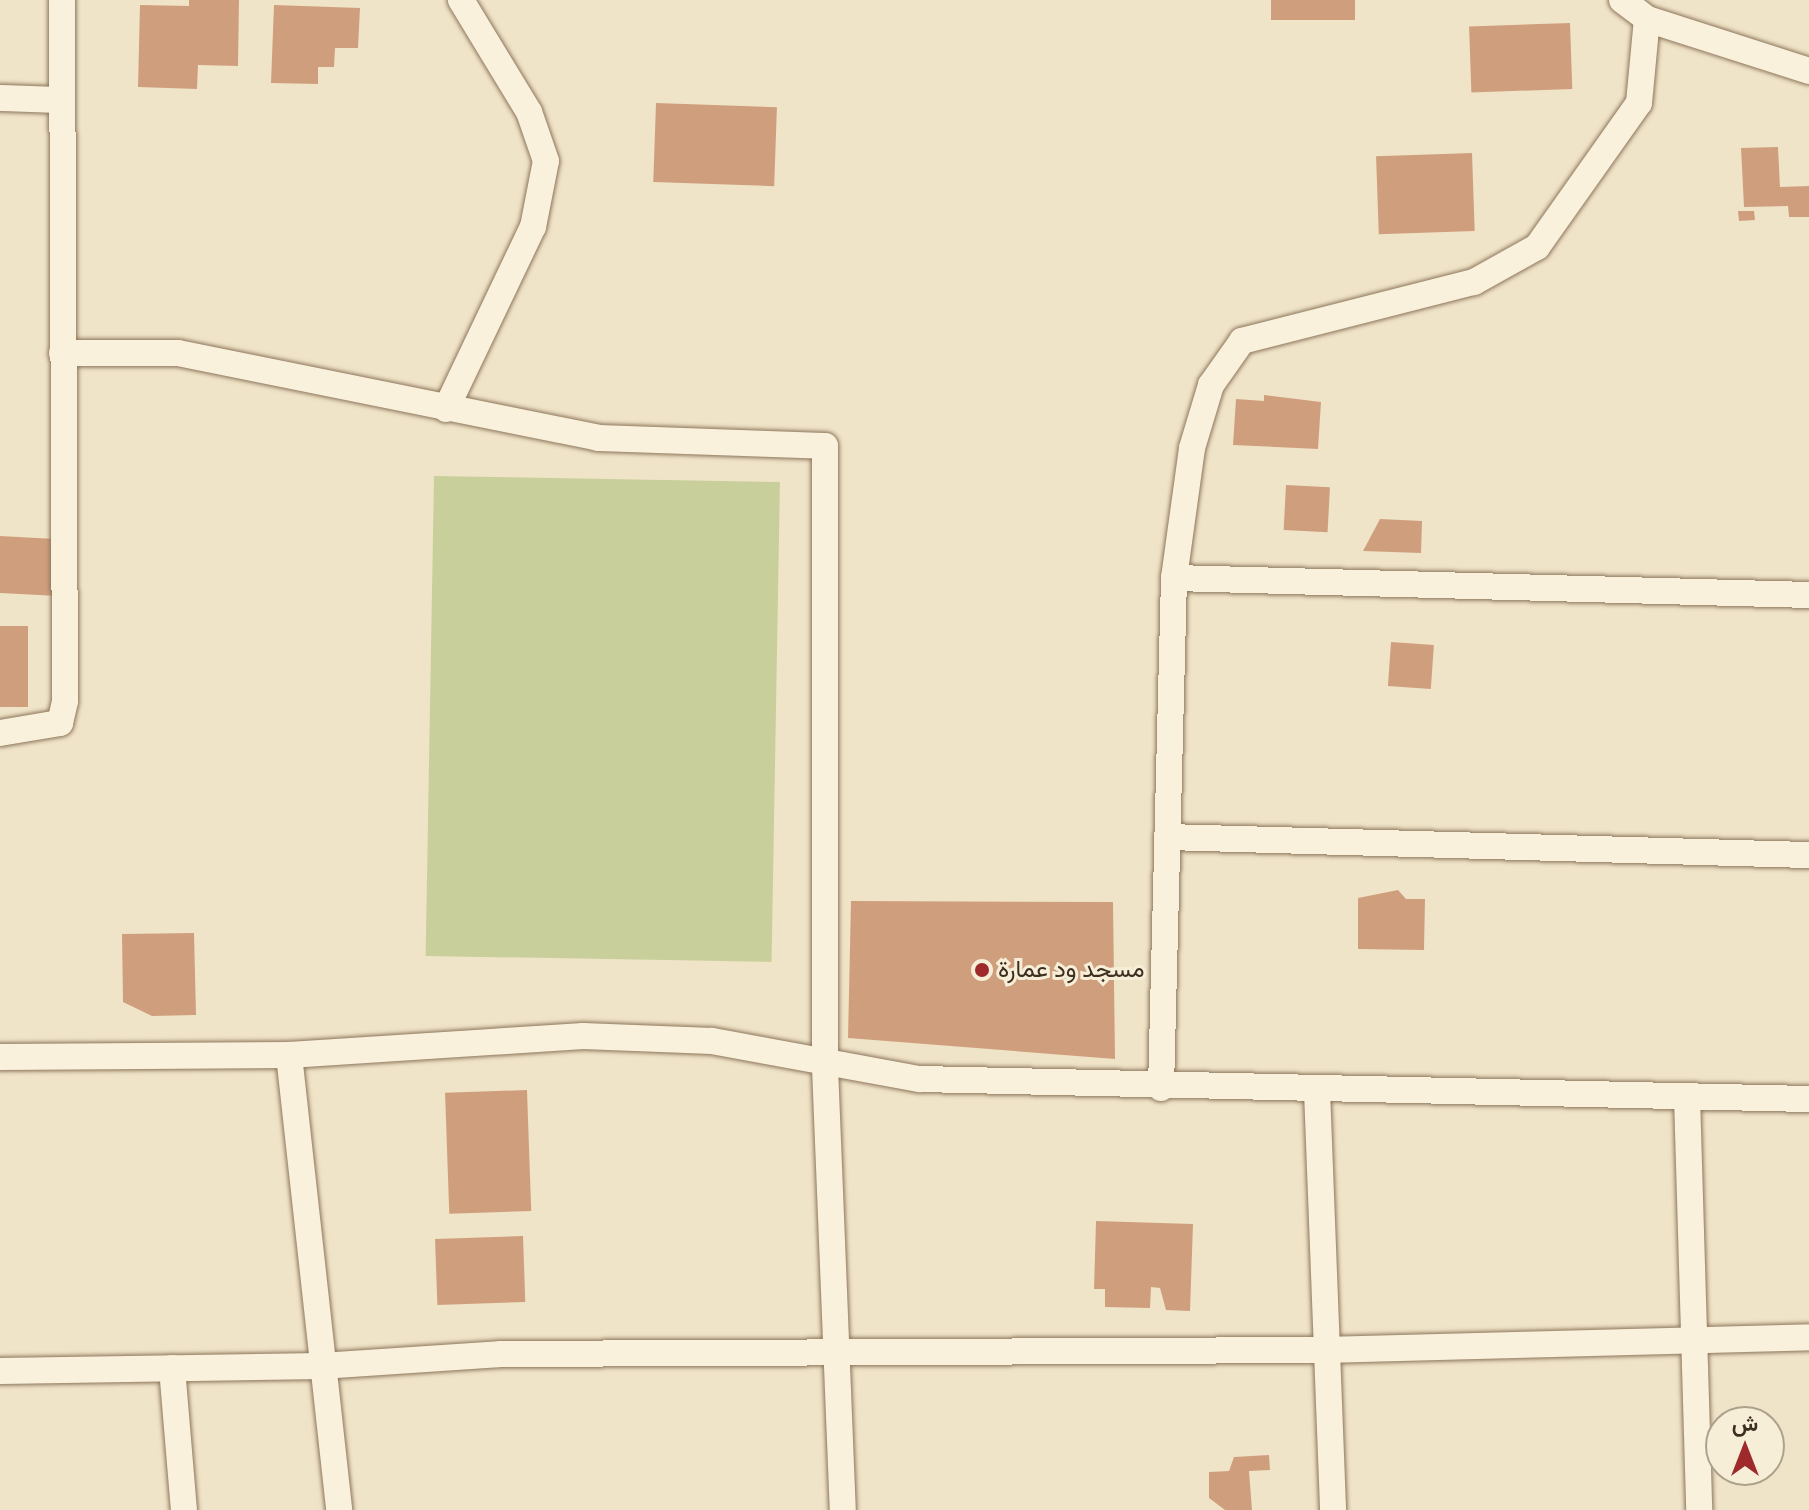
<!DOCTYPE html>
<html>
<head>
<meta charset="utf-8">
<style>
  body { margin:0 }
  #map { position:relative; width:1809px; height:1510px; overflow:hidden; background:#f0e4c8; font-family:"Roboto Serif",Vazirmatn,serif }
  div>[style] { position:absolute }
  [style*='--x'] { left:calc(var(--x)*1px); top:calc(var(--y)*1px); width:calc(var(--w)*1px); rotate:calc(var(--a)*1deg) }
  .green>* { inset:0; background:#c9cf9b; transform-origin:0 0 }
  .building>* { inset:0; background:#cf9f7d; transform-origin:0 0 }
  .roads { filter:drop-shadow(0 0 2px #8d765c) drop-shadow(0 0 2px #8d765c) }
  .minor>* { height:26px; margin:-13px; padding:0 13px; transform-origin:13px; border-radius:13px; background:#faf1dc }
  .dots>* { width:22px; height:22px; translate:-50% -50%; box-sizing:border-box; border:4px solid #f7eed8; border-radius:50% }
  span { translate:-50% -50%; white-space:nowrap; text-align:center; line-height:1.15; -webkit-text-stroke:6px #f7eed8; paint-order:stroke }
  .poi-label { font-size:24px; color:#3d2e20 }
  .left { translate:0 -50%; text-align:left }
  .north { position:absolute; left:1705px; top:1406px; width:80px; height:80px; box-sizing:border-box; background:#f7eed8; border:2px solid #ada18e; border-radius:50%; rotate:0deg; font-size:22px; font-weight:700; line-height:32px; text-align:center; color:#3d2e20 }
  .north::after { content:''; display:block; margin:auto; width:28px; height:36px; background:#9e2a2b; clip-path:polygon(50% 0,100% 100%,50% 72%,0 100%) }
</style>
</head>
<body>
<div id="map">
  <div class="green">
    <div style="left:434px;top:476px;width:346px;height:480px;rotate:1deg"></div>
  </div>
  <div class="building">
    <div style="clip-path:polygon(189px 0,239px 0,238px 66px,198px 65px,197px 89px,138px 87px,140px 5px,189px 6px)"></div>
    <div style="left:1271px;top:0;width:84px;height:20px"></div>
    <div style="clip-path:polygon(274px 5px,360px 8px,358px 48px,335px 48px,334px 67px,318px 67px,318px 84px,271px 83px)"></div>
    <div style="left:1570px;top:23px;width:66px;height:101px;rotate:88deg"></div>
    <div style="left:656px;top:103px;width:121px;height:79px;rotate:2deg"></div>
    <div style="clip-path:polygon(1778px 147px,1780px 187px,1809px 186px,1809px 217px,1789px 217px,1788px 206px,1744px 207px,1741px 148px)"></div>
    <div style="left:1472px;top:153px;width:78px;height:96px;rotate:88deg"></div>
    <div style="clip-path:polygon(1738px 211px,1754px 211px,1755px 220px,1739px 221px)"></div>
    <div style="clip-path:polygon(1264px 395px,1321px 402px,1318px 449px,1233px 445px,1236px 399px,1264px 401px)"></div>
    <div style="left:1286px;top:485px;width:44px;height:45px;rotate:3deg"></div>
    <div style="clip-path:polygon(1380px 519px,1422px 521px,1421px 553px,1363px 551px)"></div>
    <div style="left:0;top:536px;width:56px;height:57px;rotate:3deg"></div>
    <div style="left:0;top:626px;width:28px;height:81px"></div>
    <div style="left:1391px;top:642px;width:43px;height:44px;rotate:4deg"></div>
    <div style="clip-path:polygon(1398px 890px,1406px 899px,1425px 899px,1424px 950px,1358px 949px,1358px 898px)"></div>
    <div style="clip-path:polygon(851px 901px,1113px 902px,1115px 1059px,848px 1038px)"></div>
    <div style="clip-path:polygon(194px 933px,196px 1015px,152px 1016px,123px 1002px,122px 934px)"></div>
    <div style="left:527px;top:1090px;width:121px;height:82px;rotate:88deg"></div>
    <div style="clip-path:polygon(1096px 1221px,1193px 1224px,1190px 1311px,1166px 1310px,1160px 1288px,1151px 1287px,1150px 1308px,1105px 1307px,1105px 1289px,1094px 1289px)"></div>
    <div style="left:523px;top:1236px;width:66px;height:88px;rotate:88deg"></div>
    <div style="clip-path:polygon(1269px 1455px,1270px 1470px,1249px 1471px,1252px 1510px,1225px 1510px,1209px 1498px,1209px 1472px,1229px 1471px,1234px 1457px)"></div>
  </div>
  <div class="roads">
    <div class="minor">
      <div style="--x:1622;--y:0;--w:31;--a:37"></div>
      <div style="--x:1647;--y:19;--w:170;--a:17.8"></div>
      <div style="--x:0;--y:98;--w:60;--a:1.9"></div>
      <div style="--x:62;--y:353;--w:116;--a:0"></div>
      <div style="--x:178;--y:353;--w:429;--a:11.4"></div>
      <div style="--x:598;--y:438;--w:227;--a:2"></div>
      <div style="--x:825;--y:446;--w:621;--a:90"></div>
      <div style="--x:825;--y:1067;--w:443;--a:87.7"></div>
      <div style="--x:446;--y:409;--w:202;--a:-64.5"></div>
      <div style="--x:533;--y:227;--w:67;--a:-78.9"></div>
      <div style="--x:546;--y:161;--w:52;--a:-109.1"></div>
      <div style="--x:529;--y:112;--w:131;--a:-121.3"></div>
      <div style="--x:1174;--y:578;--w:635;--a:1.53"></div>
      <div style="--x:0;--y:733;--w:61;--a:-9.5"></div>
      <div style="--x:60;--y:723;--w:23;--a:-77"></div>
      <div style="--x:65;--y:701;--w:701;--a:-90.25"></div>
      <div style="--x:1167;--y:837;--w:642;--a:1.61"></div>
      <div style="--x:289;--y:1055;--w:458;--a:83.7"></div>
      <div style="--x:0;--y:1057;--w:289;--a:-0.4"></div>
      <div style="--x:289;--y:1055;--w:295;--a:-3.7"></div>
      <div style="--x:583;--y:1036;--w:129;--a:2.2"></div>
      <div style="--x:712;--y:1041;--w:211;--a:10.4"></div>
      <div style="--x:920;--y:1079;--w:889;--a:1.29"></div>
      <div style="--x:1161;--y:1088;--w:510;--a:-88.54"></div>
      <div style="--x:1174;--y:578;--w:131;--a:-82.1"></div>
      <div style="--x:1192;--y:448;--w:66;--a:-73.2"></div>
      <div style="--x:1211;--y:385;--w:54;--a:-54.8"></div>
      <div style="--x:1242;--y:341;--w:239;--a:-14.3"></div>
      <div style="--x:1474;--y:282;--w:72;--a:-29.1"></div>
      <div style="--x:1537;--y:247;--w:176;--a:-54.7"></div>
      <div style="--x:1639;--y:103;--w:84;--a:-84.6"></div>
      <div style="--x:1317;--y:1091;--w:419;--a:87.8"></div>
      <div style="--x:1687;--y:1097;--w:413;--a:88.3"></div>
      <div style="--x:172;--y:1368;--w:143;--a:85.2"></div>
      <div style="--x:0;--y:1371;--w:321;--a:-0.9"></div>
      <div style="--x:321;--y:1366;--w:180;--a:-3.8"></div>
      <div style="--x:501;--y:1354;--w:826;--a:-0.28"></div>
      <div style="--x:1327;--y:1350;--w:482;--a:-1.5"></div>
    </div>
  </div>
  <div class="dots">
    <div style="left:982px;top:970px;background:#9e2a2b"></div>
  </div>
  <div class="poi-label">
    <span class="left" style="left:998px;top:970px">مسجد ود عمارة</span>
  </div>
  <div class="north">ش</div>
</div>
</body>
</html>
